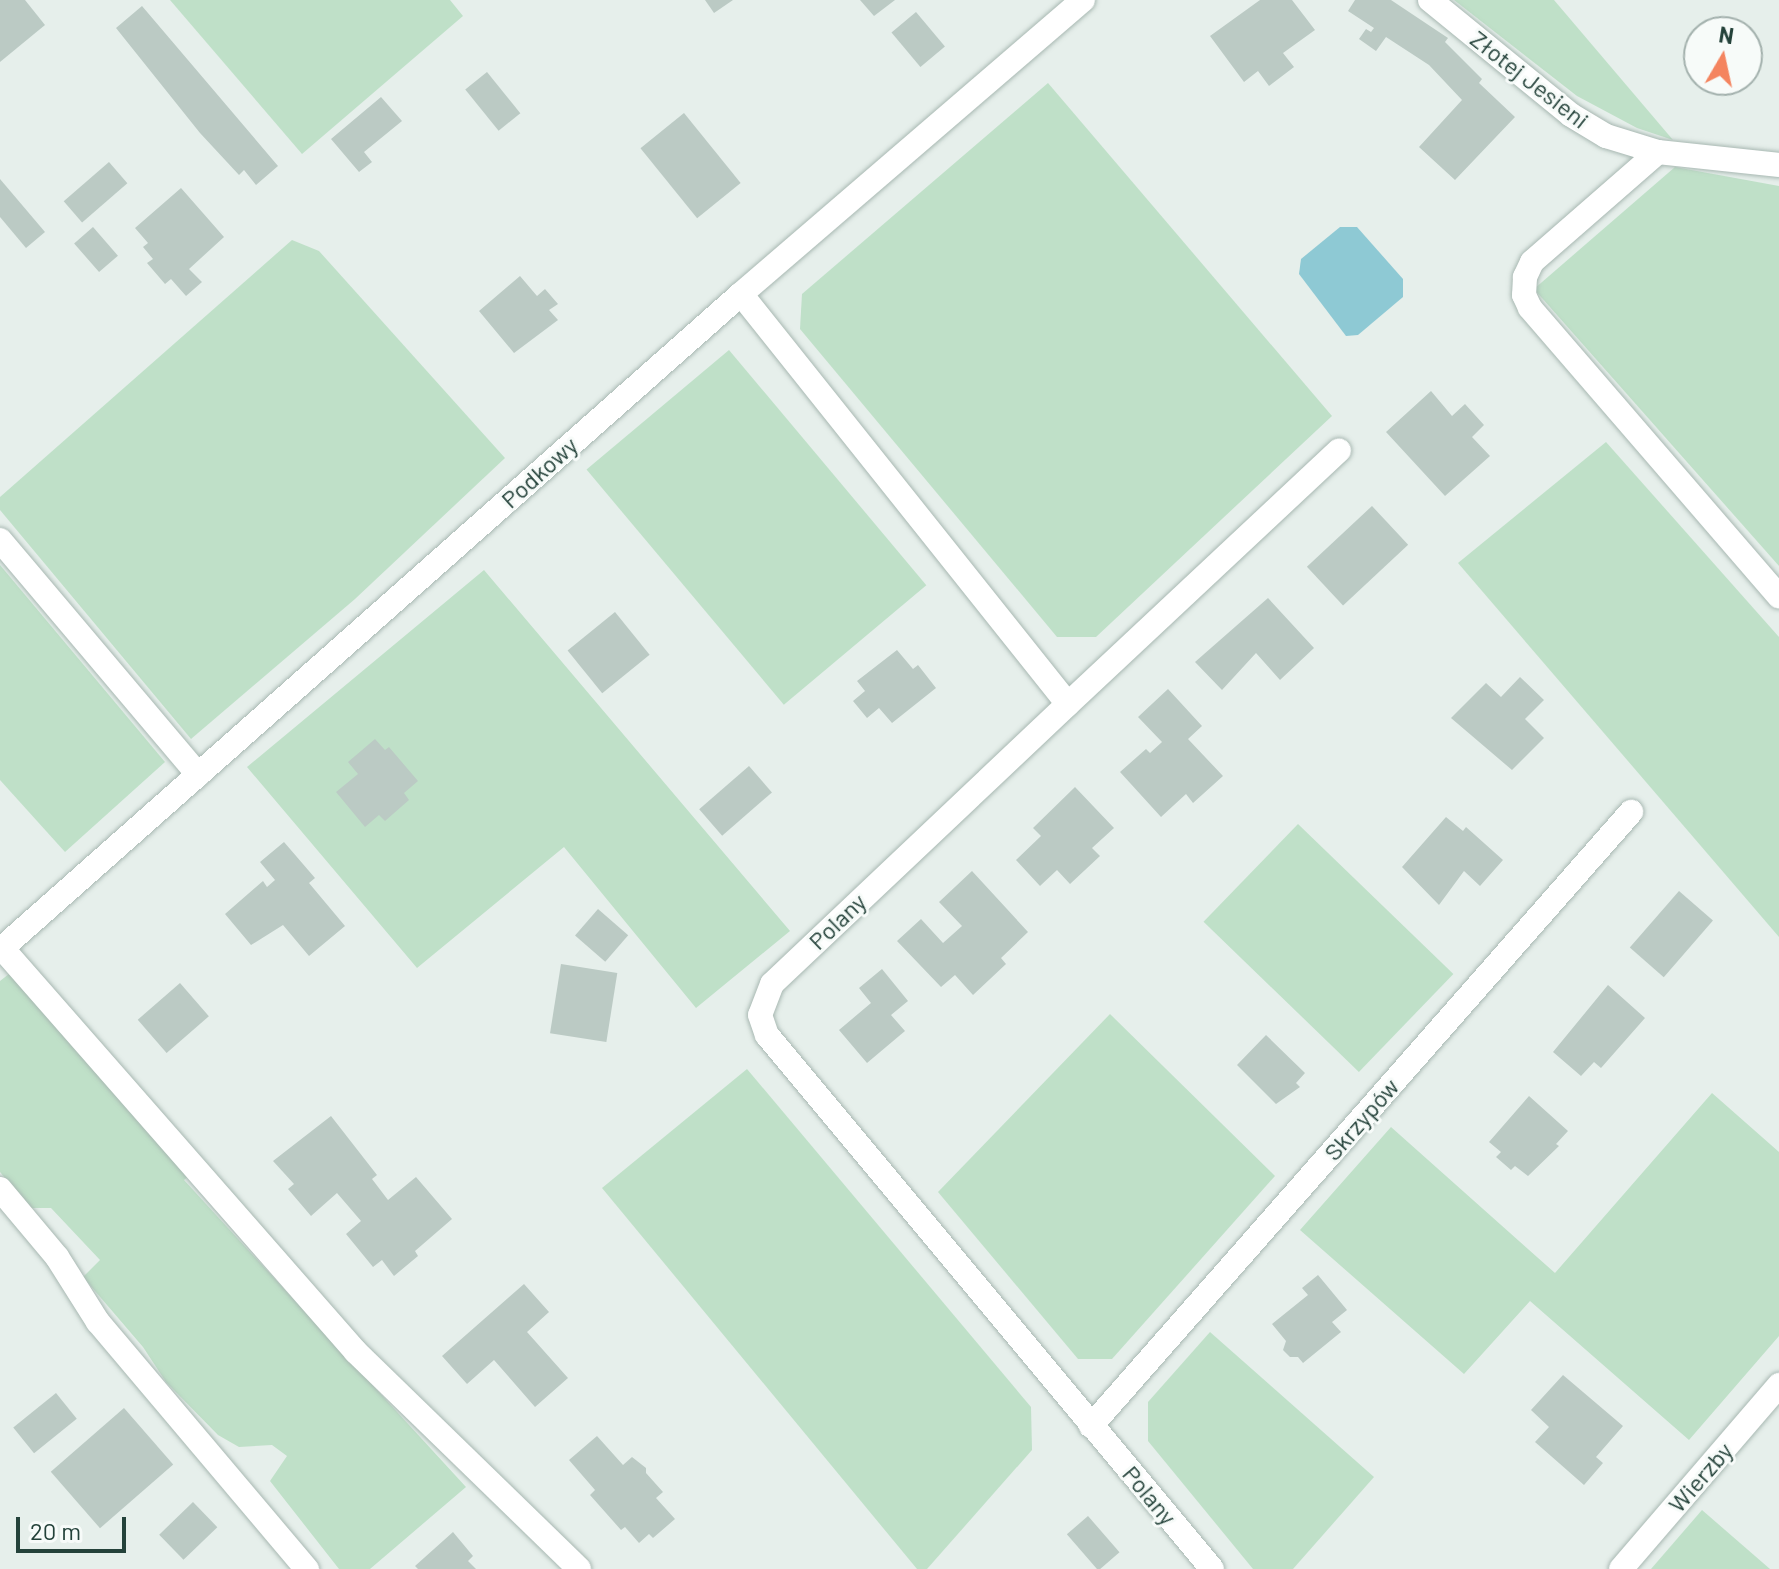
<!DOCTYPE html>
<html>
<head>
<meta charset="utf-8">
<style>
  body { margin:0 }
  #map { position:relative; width:1779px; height:1569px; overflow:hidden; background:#e6efeb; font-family:Barlow,sans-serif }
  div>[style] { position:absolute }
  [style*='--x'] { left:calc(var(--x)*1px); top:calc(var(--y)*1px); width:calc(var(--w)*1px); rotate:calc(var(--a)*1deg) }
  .green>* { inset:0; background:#bfe0c8; transform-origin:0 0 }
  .water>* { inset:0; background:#8ec9d4 }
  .building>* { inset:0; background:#bbcac4; transform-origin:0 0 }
  .roads { filter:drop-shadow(0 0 2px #a8b8b2) drop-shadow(0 0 2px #a8b8b2) }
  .minor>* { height:24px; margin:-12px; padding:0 12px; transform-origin:12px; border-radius:12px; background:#fff }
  span { translate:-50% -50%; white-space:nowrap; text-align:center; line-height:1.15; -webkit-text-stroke:6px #f7fbf9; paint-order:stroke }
  .street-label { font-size:24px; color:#24423a }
  .north { position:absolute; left:1683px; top:16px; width:80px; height:80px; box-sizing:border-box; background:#f7fbf9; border:2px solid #a3b1ad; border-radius:50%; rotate:9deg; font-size:22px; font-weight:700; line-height:32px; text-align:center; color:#24423a }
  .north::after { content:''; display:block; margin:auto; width:28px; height:36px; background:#f4845f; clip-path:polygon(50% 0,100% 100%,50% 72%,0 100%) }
  .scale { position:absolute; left:16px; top:1517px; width:110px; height:36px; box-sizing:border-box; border:4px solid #24423a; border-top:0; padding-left:10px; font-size:24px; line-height:28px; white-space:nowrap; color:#24423a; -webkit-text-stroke:6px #f7fbf9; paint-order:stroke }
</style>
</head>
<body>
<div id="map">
  <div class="green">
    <div style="clip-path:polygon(170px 0,450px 0,463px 16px,302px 154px)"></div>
    <div style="clip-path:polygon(1454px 0,1554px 0,1673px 140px,1637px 128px,1577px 96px)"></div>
    <div style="clip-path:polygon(1048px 83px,1332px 416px,1096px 637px,1057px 637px,800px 329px,802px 294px)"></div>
    <div style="clip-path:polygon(1675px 167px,1779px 186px,1779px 566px,1534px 289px)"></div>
    <div style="clip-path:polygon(292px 240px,319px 251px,505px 458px,355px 599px,191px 739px,0 510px,0 497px)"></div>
    <div style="left:729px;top:350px;width:307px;height:186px;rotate:50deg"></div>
    <div style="clip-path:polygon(1606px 442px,1779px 637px,1779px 937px,1458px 563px)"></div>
    <div style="clip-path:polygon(0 565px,165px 762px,65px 852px,0 780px)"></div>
    <div style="clip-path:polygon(484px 570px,790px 931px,696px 1008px,564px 847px,417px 968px,247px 767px)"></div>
    <div style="left:1298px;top:824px;width:216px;height:136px;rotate:44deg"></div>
    <div style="clip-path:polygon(9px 974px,190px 1175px,184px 1180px,466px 1487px,370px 1569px,339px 1569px,270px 1481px,287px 1456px,272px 1445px,239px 1447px,218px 1435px,166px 1382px,143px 1347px,83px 1277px,100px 1260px,51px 1208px,30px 1208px,0 1172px,0 981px)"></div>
    <div style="clip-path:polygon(1110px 1014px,1275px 1176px,1112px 1359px,1078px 1359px,938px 1192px)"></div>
    <div style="clip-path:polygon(747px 1069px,1031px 1407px,1032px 1450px,927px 1569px,917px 1569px,602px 1188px)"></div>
    <div style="clip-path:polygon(1712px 1093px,1779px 1152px,1779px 1336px,1689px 1440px,1530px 1301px,1464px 1374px,1300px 1230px,1391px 1127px,1555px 1273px)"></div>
    <div style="clip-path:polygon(1210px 1332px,1374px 1477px,1293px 1569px,1253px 1569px,1148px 1441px,1148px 1402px)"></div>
    <div style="clip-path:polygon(1702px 1510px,1770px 1569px,1651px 1569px)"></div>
  </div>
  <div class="water">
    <div style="clip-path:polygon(1340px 227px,1357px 227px,1403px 279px,1403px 297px,1358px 335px,1346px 336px,1299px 274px,1301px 259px)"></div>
  </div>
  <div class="building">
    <div style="clip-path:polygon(0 0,25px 0,45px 25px,0 62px)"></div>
    <div style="clip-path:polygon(705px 0,733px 0,714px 13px)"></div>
    <div style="clip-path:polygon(860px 0,895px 0,874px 16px)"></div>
    <div style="clip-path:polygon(1260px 0,1292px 0,1315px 30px,1283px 53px,1294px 67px,1269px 86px,1258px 71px,1244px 82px,1210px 36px)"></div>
    <div style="clip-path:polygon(1355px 0,1391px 0,1448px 38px,1445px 42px,1482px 79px,1479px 83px,1515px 117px,1455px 180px,1419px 147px,1462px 100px,1429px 65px,1386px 37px,1376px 51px,1359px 39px,1366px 29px,1371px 32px,1374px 28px,1348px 11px)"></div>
    <div style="clip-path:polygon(142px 6px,278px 166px,256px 185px,244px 170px,239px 175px,200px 133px,116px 28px)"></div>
    <div style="left:916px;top:12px;width:45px;height:32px;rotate:50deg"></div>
    <div style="left:487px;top:72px;width:53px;height:28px;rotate:51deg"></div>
    <div style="clip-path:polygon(381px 97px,402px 121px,364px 152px,372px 162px,359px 172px,331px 139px)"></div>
    <div style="left:684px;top:113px;width:90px;height:56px;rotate:51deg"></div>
    <div style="left:109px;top:162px;width:28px;height:60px;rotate:49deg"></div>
    <div style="clip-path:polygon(0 179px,45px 232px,26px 248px,0 217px)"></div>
    <div style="clip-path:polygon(181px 188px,224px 237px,189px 269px,202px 282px,186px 296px,171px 279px,165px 284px,147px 263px,153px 259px,143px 247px,148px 243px,135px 228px)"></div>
    <div style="left:93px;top:227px;width:38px;height:25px;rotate:49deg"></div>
    <div style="clip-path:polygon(520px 276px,537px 296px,545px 289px,558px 304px,549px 310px,558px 320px,514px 353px,479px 311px)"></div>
    <div style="clip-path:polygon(1431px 391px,1452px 416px,1465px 404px,1484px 425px,1472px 437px,1490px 456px,1445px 496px,1386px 432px)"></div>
    <div style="left:1372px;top:506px;width:53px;height:89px;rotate:47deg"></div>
    <div style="clip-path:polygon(1268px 598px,1314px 648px,1280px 680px,1256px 653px,1222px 690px,1195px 662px)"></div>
    <div style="left:615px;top:612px;width:55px;height:61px;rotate:51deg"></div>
    <div style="clip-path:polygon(897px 650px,913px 669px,918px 665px,936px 688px,892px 723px,879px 708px,867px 718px,853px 701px,865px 691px,857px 681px)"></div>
    <div style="clip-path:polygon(1520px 677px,1544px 700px,1525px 719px,1544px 738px,1512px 770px,1451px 718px,1486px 683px,1501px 697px)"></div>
    <div style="clip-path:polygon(1168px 689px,1202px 726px,1188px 739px,1223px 776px,1193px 803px,1186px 794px,1161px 817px,1120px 772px,1146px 749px,1150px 753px,1162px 742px,1138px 717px)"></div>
    <div style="clip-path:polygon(375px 739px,385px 750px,389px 747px,418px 781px,404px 793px,409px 800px,385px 821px,379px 815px,365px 827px,336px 792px,358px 774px,348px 762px)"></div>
    <div style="left:749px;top:766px;width:35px;height:66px;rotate:49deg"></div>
    <div style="clip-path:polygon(1075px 787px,1114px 828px,1092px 848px,1100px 856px,1070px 884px,1057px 870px,1040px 886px,1016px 860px,1041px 836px,1033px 828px)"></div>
    <div style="clip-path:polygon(1446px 817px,1463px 831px,1466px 827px,1503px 860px,1480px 886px,1464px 871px,1439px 905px,1402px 867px)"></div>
    <div style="clip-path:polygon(284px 842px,315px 878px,309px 883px,345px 926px,309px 956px,283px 925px,251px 945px,225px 914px,263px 881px,267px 887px,275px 880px,260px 862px)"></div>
    <div style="clip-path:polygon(972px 871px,1028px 932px,1001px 958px,1006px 964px,973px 995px,955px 975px,941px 987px,897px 941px,921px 919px,943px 943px,962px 926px,939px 902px)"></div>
    <div style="left:1679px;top:891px;width:45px;height:75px;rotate:41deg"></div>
    <div style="left:598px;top:909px;width:40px;height:35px;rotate:41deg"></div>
    <div style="left:561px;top:964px;width:57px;height:70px;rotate:9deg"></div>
    <div style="clip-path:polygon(882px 969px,908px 1001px,891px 1015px,905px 1031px,867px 1063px,839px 1030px,871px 1003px,859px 988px)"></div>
    <div style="left:180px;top:983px;width:44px;height:56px;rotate:49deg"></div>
    <div style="clip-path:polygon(1608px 985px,1645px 1018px,1601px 1068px,1594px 1062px,1581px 1076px,1553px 1052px)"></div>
    <div style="clip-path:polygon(1266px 1035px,1305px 1073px,1296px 1083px,1300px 1087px,1276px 1104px,1237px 1065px)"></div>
    <div style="clip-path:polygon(1529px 1096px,1568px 1131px,1556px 1144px,1559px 1146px,1528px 1176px,1515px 1166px,1511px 1170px,1496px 1157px,1501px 1152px,1489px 1142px)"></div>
    <div style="clip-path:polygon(331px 1116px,377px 1175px,372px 1179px,388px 1200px,416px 1177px,452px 1219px,415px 1251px,418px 1256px,394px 1276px,382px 1260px,373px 1267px,346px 1234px,361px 1221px,337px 1193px,311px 1216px,288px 1189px,294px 1184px,273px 1161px)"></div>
    <div style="clip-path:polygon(1318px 1275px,1347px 1310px,1332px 1322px,1341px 1332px,1303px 1363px,1298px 1357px,1290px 1357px,1283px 1350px,1286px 1341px,1272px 1324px,1308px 1295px,1302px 1288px)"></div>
    <div style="clip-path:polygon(524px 1284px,549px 1312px,527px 1332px,568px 1378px,535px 1407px,494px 1360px,467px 1384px,442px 1356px)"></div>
    <div style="clip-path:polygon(1563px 1375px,1623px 1426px,1596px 1457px,1603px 1463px,1584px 1485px,1535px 1442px,1549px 1427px,1531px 1410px)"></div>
    <div style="left:56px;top:1393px;width:33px;height:55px;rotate:51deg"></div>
    <div style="left:124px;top:1408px;width:75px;height:97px;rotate:49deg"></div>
    <div style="clip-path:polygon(597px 1436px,623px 1465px,632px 1457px,646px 1468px,646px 1473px,663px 1492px,656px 1498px,675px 1519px,653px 1538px,649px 1534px,639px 1543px,625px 1527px,621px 1530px,590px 1495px,595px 1490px,569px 1460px)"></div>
    <div style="left:193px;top:1502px;width:35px;height:47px;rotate:46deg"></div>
    <div style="left:1088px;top:1516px;width:48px;height:28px;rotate:49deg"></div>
    <div style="clip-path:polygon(453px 1532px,473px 1556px,468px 1561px,476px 1569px,418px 1569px,415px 1566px)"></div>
  </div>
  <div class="roads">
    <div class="minor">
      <div style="--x:1430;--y:0;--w:182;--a:39.2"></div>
      <div style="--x:1571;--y:115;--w:41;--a:31"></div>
      <div style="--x:1606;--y:136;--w:54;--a:17.1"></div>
      <div style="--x:1658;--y:152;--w:122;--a:6.1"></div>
      <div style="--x:1658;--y:152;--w:167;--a:138.9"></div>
      <div style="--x:1532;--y:262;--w:17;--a:115"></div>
      <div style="--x:1525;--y:277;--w:18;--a:93"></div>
      <div style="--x:1524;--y:295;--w:14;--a:65"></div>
      <div style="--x:1530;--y:308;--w:381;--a:49.2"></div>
      <div style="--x:741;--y:294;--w:524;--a:51.43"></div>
      <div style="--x:1068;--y:704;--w:407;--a:136.6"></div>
      <div style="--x:772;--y:984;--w:33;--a:111"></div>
      <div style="--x:760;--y:1015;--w:21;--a:71"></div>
      <div style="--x:767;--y:1035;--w:695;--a:50.19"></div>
      <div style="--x:0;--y:540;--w:307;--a:49.8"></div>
      <div style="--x:1068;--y:704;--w:371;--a:-43.1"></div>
      <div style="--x:2;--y:948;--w:537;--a:48.77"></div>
      <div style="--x:356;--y:1352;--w:311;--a:44.2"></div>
      <div style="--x:0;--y:950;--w:990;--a:-41.52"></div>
      <div style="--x:741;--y:294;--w:451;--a:-40.7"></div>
      <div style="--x:0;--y:1189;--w:89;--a:50"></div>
      <div style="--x:57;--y:1257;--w:77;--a:57.8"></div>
      <div style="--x:98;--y:1322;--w:324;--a:49.8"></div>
      <div style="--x:1091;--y:1426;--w:818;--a:-48.67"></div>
      <div style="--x:1621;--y:1569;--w:243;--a:-49.3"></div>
    </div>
  </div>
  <div class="street-label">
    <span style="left:1530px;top:79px;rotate:38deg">Złotej Jesieni</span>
    <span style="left:539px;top:472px;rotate:-42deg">Podkowy</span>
    <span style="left:837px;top:921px;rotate:-44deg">Polany</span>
    <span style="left:1361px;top:1119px;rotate:-49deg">Skrzypów</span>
    <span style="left:1700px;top:1477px;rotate:-49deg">Wierzby</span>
    <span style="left:1150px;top:1495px;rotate:50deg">Polany</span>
  </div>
  <div class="north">N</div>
  <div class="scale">20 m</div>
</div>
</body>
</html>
